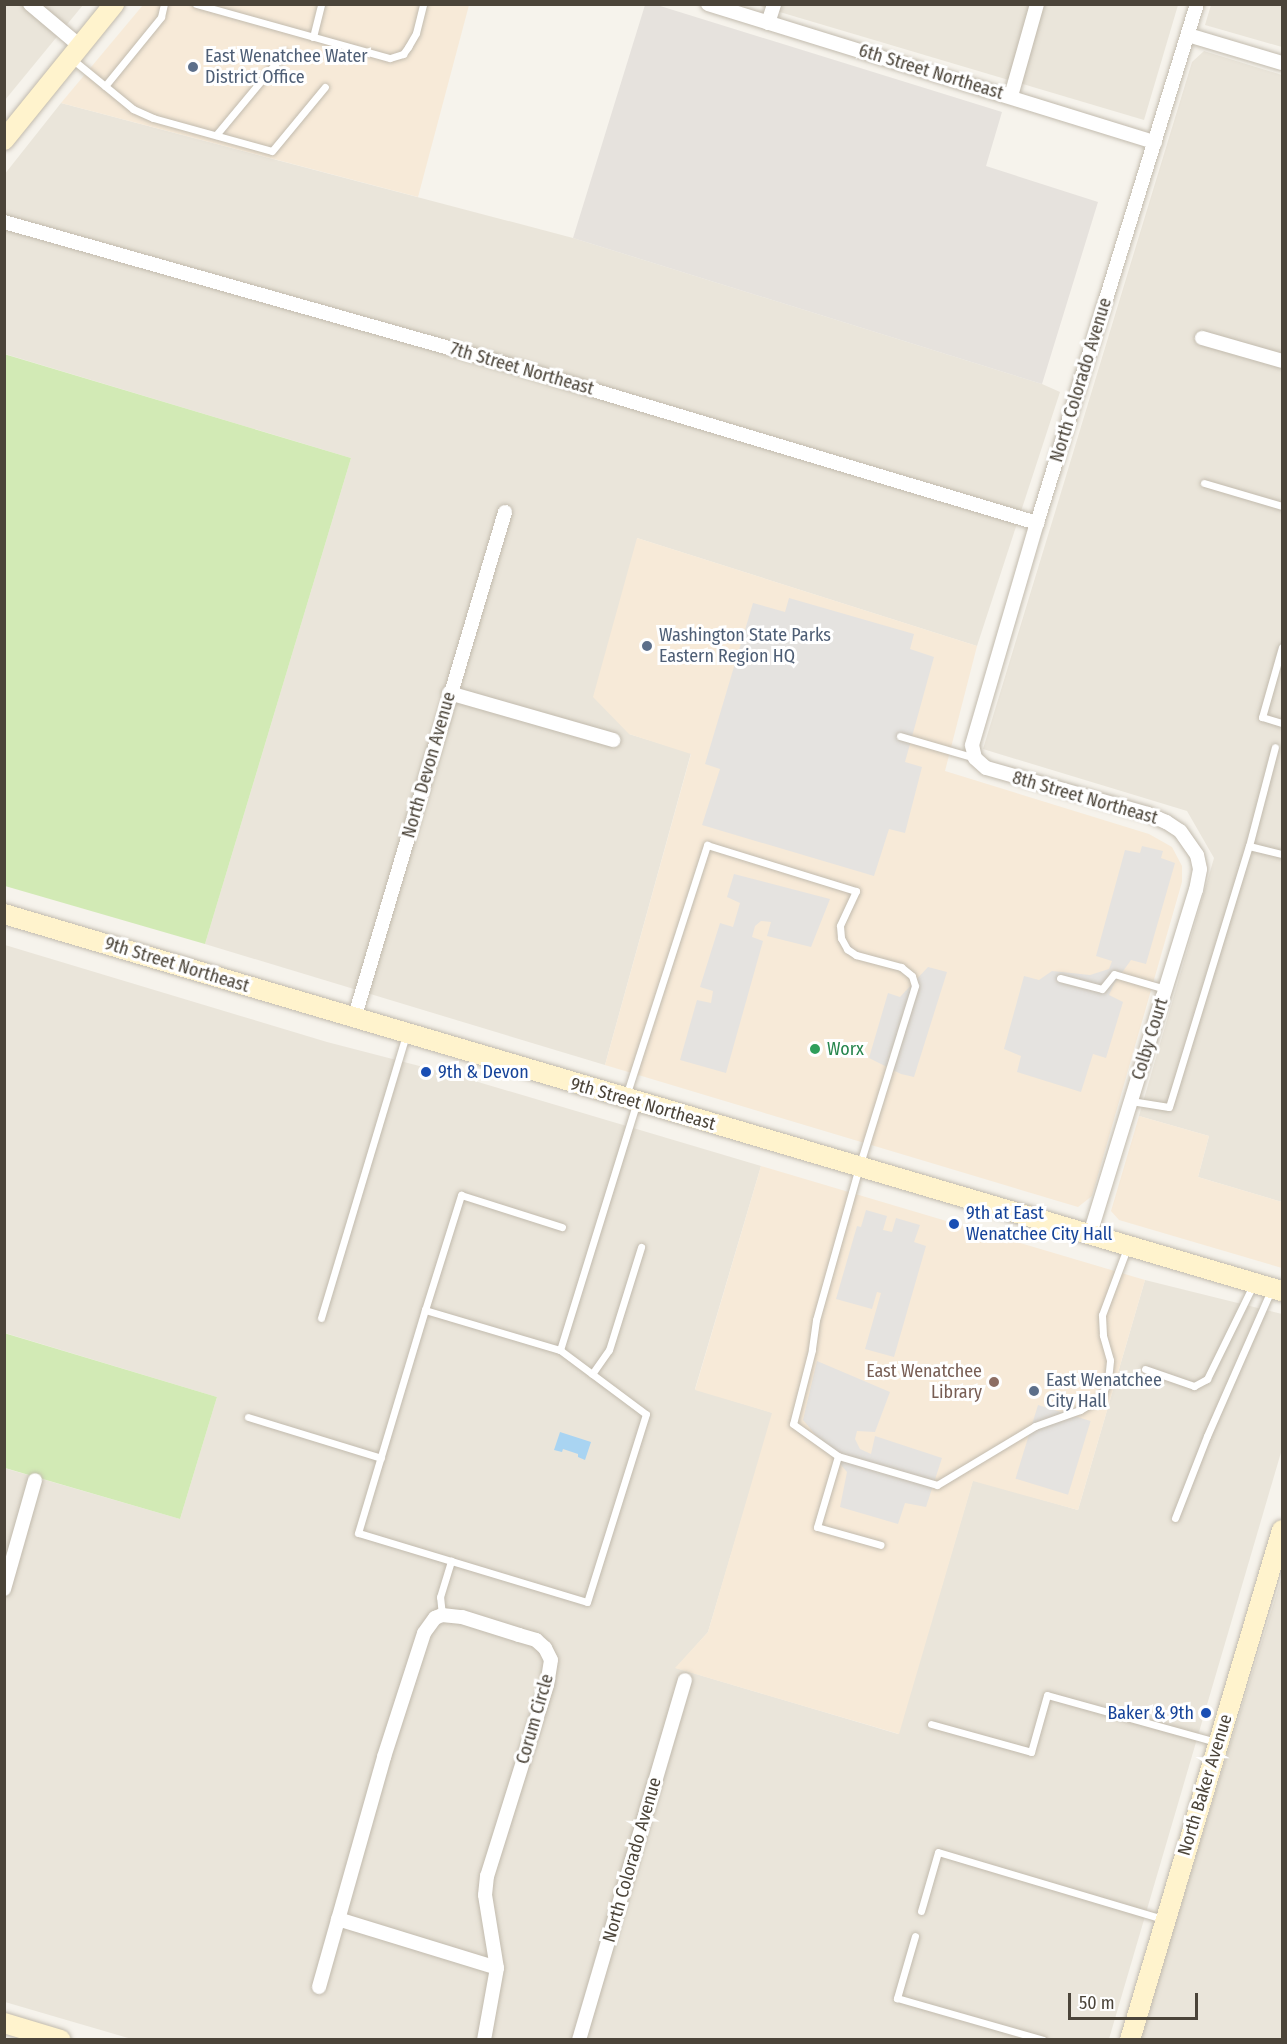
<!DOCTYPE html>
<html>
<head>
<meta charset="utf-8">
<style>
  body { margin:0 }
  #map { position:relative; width:1287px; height:2044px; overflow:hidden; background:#f6f3ec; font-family:"Fira Sans Condensed",sans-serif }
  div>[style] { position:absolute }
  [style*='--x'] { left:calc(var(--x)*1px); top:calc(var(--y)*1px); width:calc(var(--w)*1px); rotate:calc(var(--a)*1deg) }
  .residential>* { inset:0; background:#eae5da }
  .commercial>* { inset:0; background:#f7ead8 }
  .industrial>* { inset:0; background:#e6e2dd }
  .green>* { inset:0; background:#d2eab5 }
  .parking>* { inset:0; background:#e5e3e0; transform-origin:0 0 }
  .water>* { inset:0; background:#a9d4f2 }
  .roads { filter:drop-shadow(0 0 2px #c2bbae) drop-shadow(0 0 2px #c2bbae) }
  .lane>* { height:7px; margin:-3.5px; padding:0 3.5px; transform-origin:3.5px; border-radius:3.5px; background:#fff }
  .street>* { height:14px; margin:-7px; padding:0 7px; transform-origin:7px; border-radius:7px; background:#fff }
  .secondary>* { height:20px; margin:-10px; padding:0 10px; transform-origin:10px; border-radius:10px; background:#fff3cd }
  .dots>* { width:16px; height:16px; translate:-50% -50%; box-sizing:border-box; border:3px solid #fff; border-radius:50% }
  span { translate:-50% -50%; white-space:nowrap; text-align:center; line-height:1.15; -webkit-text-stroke:6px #fff; paint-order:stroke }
  .service-label { font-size:18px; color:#4e5e75 }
  .left { translate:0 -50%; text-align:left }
  .street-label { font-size:18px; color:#4b4439 }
  .leisure-label { font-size:18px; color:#27864d }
  .transit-label { font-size:18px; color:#164399 }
  .right { translate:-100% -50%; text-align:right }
  .education-label { font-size:18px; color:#785e54 }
  .frame { position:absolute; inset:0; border:6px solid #4b4439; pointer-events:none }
  .scale { position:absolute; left:1068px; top:1993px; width:130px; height:27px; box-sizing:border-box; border:3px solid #4b4439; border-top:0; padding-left:8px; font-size:18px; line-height:21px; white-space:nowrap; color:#4b4439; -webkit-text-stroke:4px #fff; paint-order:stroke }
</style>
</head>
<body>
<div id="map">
  <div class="residential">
    <div style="clip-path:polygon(5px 5px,83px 5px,5px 100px)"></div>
    <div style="clip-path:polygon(756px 5px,1178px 5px,1144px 120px)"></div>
    <div style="clip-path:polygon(1211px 5px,1282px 5px,1282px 47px,1205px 25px)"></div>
    <div style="clip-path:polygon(1204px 51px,1282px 75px,1282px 1202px,1198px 1177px,1209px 1136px,1139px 1116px,1214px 858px,1187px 811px,983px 749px,1192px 62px)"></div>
    <div style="clip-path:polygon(61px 103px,573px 238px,1042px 384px,1060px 392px,977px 646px,637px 538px,629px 734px,691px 753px,605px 1065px,205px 944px,351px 458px,5px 354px,4px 175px)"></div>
    <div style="clip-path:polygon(5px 945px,327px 1042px,458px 1076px,761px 1166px,695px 1389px,773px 1413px,708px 1632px,676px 1668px,898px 1734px,973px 1480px,1078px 1510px,1145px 1280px,1282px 1314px,1282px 1449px,1109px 2039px,135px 2040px,5px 2002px,4px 1468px,180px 1519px,217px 1397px,5px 1333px)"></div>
    <div style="clip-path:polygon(1282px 1576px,1282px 2039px,1140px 2039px)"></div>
  </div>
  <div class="commercial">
    <div style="clip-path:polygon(143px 5px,469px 5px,418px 197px,61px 103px)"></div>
    <div style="clip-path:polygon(637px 538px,977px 646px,945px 771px,1149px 834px,1172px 847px,1182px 866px,1182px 882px,1092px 1196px,1078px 1207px,605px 1065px,691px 754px,629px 734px,593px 697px)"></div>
    <div style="clip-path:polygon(1139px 1116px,1209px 1136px,1198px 1177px,1282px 1202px,1282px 1268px,1119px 1220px,1111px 1211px)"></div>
    <div style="clip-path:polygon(761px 1166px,1145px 1280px,1078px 1510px,973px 1481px,899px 1734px,675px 1668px,708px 1632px,772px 1413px,695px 1390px)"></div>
  </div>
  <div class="industrial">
    <div style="clip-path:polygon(645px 5px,657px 5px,1002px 112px,986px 166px,1098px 202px,1042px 384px,573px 238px)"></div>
  </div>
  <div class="green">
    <div style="clip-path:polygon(4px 354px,351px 458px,205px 944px,5px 886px)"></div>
    <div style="clip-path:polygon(4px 1333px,217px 1397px,180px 1519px,5px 1468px)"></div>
  </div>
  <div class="parking">
    <div style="clip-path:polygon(789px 598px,914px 634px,910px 649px,934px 657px,905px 762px,922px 767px,905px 833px,889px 829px,874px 876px,702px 825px,720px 769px,705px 764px,753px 603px,785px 612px)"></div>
    <div style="clip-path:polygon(1142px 846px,1163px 851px,1161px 858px,1175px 863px,1146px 964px,1131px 960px,1114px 984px,1109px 995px,1123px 1002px,1106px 1058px,1093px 1054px,1081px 1092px,1017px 1072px,1021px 1056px,1004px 1049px,1024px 976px,1039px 980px,1052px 971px,1090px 975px,1109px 969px,1112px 961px,1096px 956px,1125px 850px,1140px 853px)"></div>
    <div style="clip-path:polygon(734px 874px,830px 899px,811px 947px,767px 936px,771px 922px,761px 921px,755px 926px,752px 937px,763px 941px,726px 1073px,680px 1060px,697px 1000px,711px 1003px,713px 991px,700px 987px,720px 923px,733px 927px,740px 903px,727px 897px)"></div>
    <div style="clip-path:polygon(928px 967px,947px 972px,914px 1077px,901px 1074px,869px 1058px,888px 993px,900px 997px)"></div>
    <div style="clip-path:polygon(866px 1210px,887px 1216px,883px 1230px,892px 1232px,896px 1218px,920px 1225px,914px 1242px,926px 1246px,894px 1357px,865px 1349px,881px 1293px,877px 1292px,872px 1309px,836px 1299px,857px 1226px,861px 1227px)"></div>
    <div style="clip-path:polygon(817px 1361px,890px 1392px,875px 1432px,857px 1431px,855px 1439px,860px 1449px,871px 1454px,875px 1436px,942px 1458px,926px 1507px,905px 1503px,898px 1524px,840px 1507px,847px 1472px,803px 1420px)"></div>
    <div style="left:1038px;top:1405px;width:55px;height:77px;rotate:17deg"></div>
  </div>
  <div class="water">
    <div style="clip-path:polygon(560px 1432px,591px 1442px,585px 1460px,578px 1457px,578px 1454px,563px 1449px,562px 1452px,554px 1450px)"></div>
  </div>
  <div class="roads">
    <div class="lane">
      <div style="--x:196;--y:4;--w:201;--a:15.6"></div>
      <div style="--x:390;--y:58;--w:14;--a:-17"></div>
      <div style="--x:403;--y:54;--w:9;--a:-54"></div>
      <div style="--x:408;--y:47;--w:16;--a:-60"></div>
      <div style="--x:416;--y:33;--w:30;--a:-76"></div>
      <div style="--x:313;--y:37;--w:34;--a:-76"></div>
      <div style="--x:72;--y:59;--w:79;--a:39.3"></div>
      <div style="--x:133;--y:109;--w:22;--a:24"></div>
      <div style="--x:153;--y:118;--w:123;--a:15.5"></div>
      <div style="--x:272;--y:151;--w:83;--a:-50.4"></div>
      <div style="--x:105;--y:86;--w:89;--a:-50.9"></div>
      <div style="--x:161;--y:17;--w:13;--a:-77"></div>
      <div style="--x:216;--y:135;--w:107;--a:-50.3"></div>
      <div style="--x:1204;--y:483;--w:81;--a:16.4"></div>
      <div style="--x:1282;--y:647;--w:73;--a:105.9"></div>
      <div style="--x:1262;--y:717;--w:21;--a:17"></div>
      <div style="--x:900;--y:736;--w:78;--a:16.3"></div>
      <div style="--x:1249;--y:846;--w:34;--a:14"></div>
      <div style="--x:1060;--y:978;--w:43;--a:14.7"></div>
      <div style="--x:1102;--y:989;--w:19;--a:-51"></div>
      <div style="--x:1114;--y:974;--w:53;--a:16.4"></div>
      <div style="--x:626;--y:1096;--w:264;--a:-72.1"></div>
      <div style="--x:707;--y:845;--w:156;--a:17.2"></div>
      <div style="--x:856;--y:891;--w:38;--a:115"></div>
      <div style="--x:840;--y:926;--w:12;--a:85"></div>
      <div style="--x:841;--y:938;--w:13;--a:61"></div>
      <div style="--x:847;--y:949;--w:11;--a:34"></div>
      <div style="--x:856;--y:955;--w:47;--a:14.9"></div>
      <div style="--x:901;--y:967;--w:14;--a:39"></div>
      <div style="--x:912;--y:976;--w:10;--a:73"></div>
      <div style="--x:915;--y:986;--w:189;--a:107.2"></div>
      <div style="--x:859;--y:1167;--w:159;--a:105.7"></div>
      <div style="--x:816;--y:1320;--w:30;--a:98"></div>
      <div style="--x:812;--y:1350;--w:76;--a:104.4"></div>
      <div style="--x:793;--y:1424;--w:55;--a:35.4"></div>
      <div style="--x:838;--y:1456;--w:74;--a:106.5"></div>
      <div style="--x:817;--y:1527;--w:66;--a:15.7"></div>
      <div style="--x:1131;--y:1101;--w:38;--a:9"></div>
      <div style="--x:1169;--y:1107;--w:273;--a:-73"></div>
      <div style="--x:1249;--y:846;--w:102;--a:-75.3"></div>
      <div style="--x:425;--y:1310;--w:121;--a:-72.6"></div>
      <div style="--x:461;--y:1195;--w:106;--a:17.6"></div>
      <div style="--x:321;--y:1318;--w:296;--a:-73.3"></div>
      <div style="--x:560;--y:1350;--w:107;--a:36.7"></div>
      <div style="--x:646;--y:1414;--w:197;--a:107.4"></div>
      <div style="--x:587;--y:1602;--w:239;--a:-163.2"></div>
      <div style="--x:358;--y:1533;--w:233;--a:-73.3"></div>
      <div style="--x:425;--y:1310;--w:141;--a:16.5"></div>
      <div style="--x:560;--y:1350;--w:260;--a:-72.8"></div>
      <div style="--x:1145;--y:1369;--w:52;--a:19.1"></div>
      <div style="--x:1194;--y:1386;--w:15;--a:-28"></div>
      <div style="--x:1207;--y:1379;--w:105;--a:-63.9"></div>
      <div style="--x:592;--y:1374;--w:29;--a:-55"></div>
      <div style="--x:609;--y:1350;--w:108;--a:-72.7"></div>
      <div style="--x:248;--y:1417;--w:139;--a:17.1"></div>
      <div style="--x:838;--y:1456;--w:103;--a:16.3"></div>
      <div style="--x:937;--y:1485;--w:114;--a:-31"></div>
      <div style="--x:1035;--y:1426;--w:48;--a:-19.6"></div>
      <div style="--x:1080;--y:1410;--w:24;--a:-30"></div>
      <div style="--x:1101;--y:1398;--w:19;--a:-69"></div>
      <div style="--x:1108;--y:1380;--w:20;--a:-84"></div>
      <div style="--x:1110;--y:1360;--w:26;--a:-106"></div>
      <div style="--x:1103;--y:1335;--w:20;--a:-93"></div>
      <div style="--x:1102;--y:1315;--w:72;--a:-69.5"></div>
      <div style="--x:1175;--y:1518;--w:88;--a:-68.7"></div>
      <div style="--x:1207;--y:1436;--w:159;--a:-66.3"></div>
      <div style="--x:442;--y:1615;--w:18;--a:-96"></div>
      <div style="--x:440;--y:1597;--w:38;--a:-73"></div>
      <div style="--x:931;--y:1724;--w:104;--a:15.6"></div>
      <div style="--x:1031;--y:1752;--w:59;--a:-74.3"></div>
      <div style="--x:1047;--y:1695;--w:176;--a:15.5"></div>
      <div style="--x:921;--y:1911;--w:61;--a:-73.9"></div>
      <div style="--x:938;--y:1852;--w:235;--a:16.6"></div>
      <div style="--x:915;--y:1936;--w:65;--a:106.2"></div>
      <div style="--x:897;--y:1998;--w:152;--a:16"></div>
    </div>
    <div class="street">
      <div style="--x:30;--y:4;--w:65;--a:40"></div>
      <div style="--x:708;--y:4;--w:468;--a:17.2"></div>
      <div style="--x:768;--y:23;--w:20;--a:-72"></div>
      <div style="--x:1188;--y:35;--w:98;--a:16.6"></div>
      <div style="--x:1011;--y:96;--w:96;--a:-74.2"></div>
      <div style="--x:4;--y:222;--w:539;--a:15.81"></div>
      <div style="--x:523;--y:369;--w:537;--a:16.68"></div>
      <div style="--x:1202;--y:338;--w:83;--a:16"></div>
      <div style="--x:449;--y:693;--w:171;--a:16"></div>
      <div style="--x:354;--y:1019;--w:529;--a:-73.41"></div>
      <div style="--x:1090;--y:1234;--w:360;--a:-72.9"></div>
      <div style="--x:1196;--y:890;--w:21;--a:-79"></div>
      <div style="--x:1200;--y:869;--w:14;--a:-102"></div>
      <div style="--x:1197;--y:855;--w:29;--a:-125"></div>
      <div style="--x:1180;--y:831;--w:17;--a:-147"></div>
      <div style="--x:1166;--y:822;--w:20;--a:-156"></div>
      <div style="--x:1148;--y:814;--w:168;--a:-164.1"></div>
      <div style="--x:986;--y:768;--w:15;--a:-138"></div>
      <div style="--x:975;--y:758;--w:13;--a:-103"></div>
      <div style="--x:972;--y:745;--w:231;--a:-73.7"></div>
      <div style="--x:1037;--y:523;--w:543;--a:-72.87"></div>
      <div style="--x:4;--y:1589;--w:113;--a:-74.1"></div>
      <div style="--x:338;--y:1919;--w:166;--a:17.1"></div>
      <div style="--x:319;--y:1987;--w:239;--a:-74.2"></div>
      <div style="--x:384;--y:1757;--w:130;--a:-72.1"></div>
      <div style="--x:424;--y:1633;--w:19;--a:-54"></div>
      <div style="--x:435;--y:1618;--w:8;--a:-23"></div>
      <div style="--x:442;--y:1615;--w:20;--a:6"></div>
      <div style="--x:462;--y:1617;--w:60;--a:17.5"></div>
      <div style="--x:519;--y:1635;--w:18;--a:16"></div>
      <div style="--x:536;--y:1640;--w:12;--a:42"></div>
      <div style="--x:545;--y:1648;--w:13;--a:63"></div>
      <div style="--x:551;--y:1660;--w:25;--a:99"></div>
      <div style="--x:547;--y:1685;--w:200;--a:107.4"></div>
      <div style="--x:487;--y:1876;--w:19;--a:96"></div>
      <div style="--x:485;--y:1895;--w:74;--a:80.7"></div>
      <div style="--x:497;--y:1968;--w:73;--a:100.2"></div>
      <div style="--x:579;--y:2040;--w:375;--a:-73.6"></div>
    </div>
    <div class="secondary">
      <div style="--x:4;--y:140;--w:175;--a:-51"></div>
      <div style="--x:4;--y:914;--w:1332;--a:16.44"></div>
      <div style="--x:4;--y:2023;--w:59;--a:16.6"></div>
      <div style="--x:1130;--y:2040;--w:532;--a:-73.4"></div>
    </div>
  </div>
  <div class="dots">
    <div style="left:193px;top:67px;background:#5c6f8a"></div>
    <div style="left:647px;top:646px;background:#5c6f8a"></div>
    <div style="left:815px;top:1049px;background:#2e9e5b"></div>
    <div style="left:426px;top:1072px;background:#1a4fb4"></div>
    <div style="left:954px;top:1224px;background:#1a4fb4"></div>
    <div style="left:994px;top:1382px;background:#8d6e63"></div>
    <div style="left:1034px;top:1391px;background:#5c6f8a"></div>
    <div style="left:1206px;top:1713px;background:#1a4fb4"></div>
  </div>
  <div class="service-label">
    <span class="left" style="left:205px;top:67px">East Wenatchee Water<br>District Office</span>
    <span class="left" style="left:659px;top:646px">Washington State Parks<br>Eastern Region HQ</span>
    <span class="left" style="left:1046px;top:1391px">East Wenatchee<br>City Hall</span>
  </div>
  <div class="street-label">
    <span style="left:931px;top:72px;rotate:17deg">6th Street Northeast</span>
    <span style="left:522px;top:369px;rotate:16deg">7th Street Northeast</span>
    <span style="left:1081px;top:380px;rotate:-73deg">North Colorado Avenue</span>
    <span style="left:429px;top:765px;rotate:-74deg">North Devon Avenue</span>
    <span style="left:1085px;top:798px;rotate:16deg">8th Street Northeast</span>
    <span style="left:177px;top:965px;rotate:17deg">9th Street Northeast</span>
    <span style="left:1150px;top:1039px;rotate:-73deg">Colby Court</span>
    <span style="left:643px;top:1104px;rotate:16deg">9th Street Northeast</span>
    <span style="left:535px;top:1719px;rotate:-74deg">Corum Circle</span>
    <span style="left:1205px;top:1785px;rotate:-73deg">North Baker Avenue</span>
    <span style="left:632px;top:1860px;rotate:-74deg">North Colorado Avenue</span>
  </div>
  <div class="leisure-label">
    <span class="left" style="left:827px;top:1049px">Worx</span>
  </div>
  <div class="transit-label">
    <span class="left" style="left:438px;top:1072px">9th &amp; Devon</span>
    <span class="left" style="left:966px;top:1224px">9th at East<br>Wenatchee City Hall</span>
    <span class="right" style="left:1194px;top:1713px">Baker &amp; 9th</span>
  </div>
  <div class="education-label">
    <span class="right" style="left:982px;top:1382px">East Wenatchee<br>Library</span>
  </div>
  <div class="frame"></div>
  <div class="scale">50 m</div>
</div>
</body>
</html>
